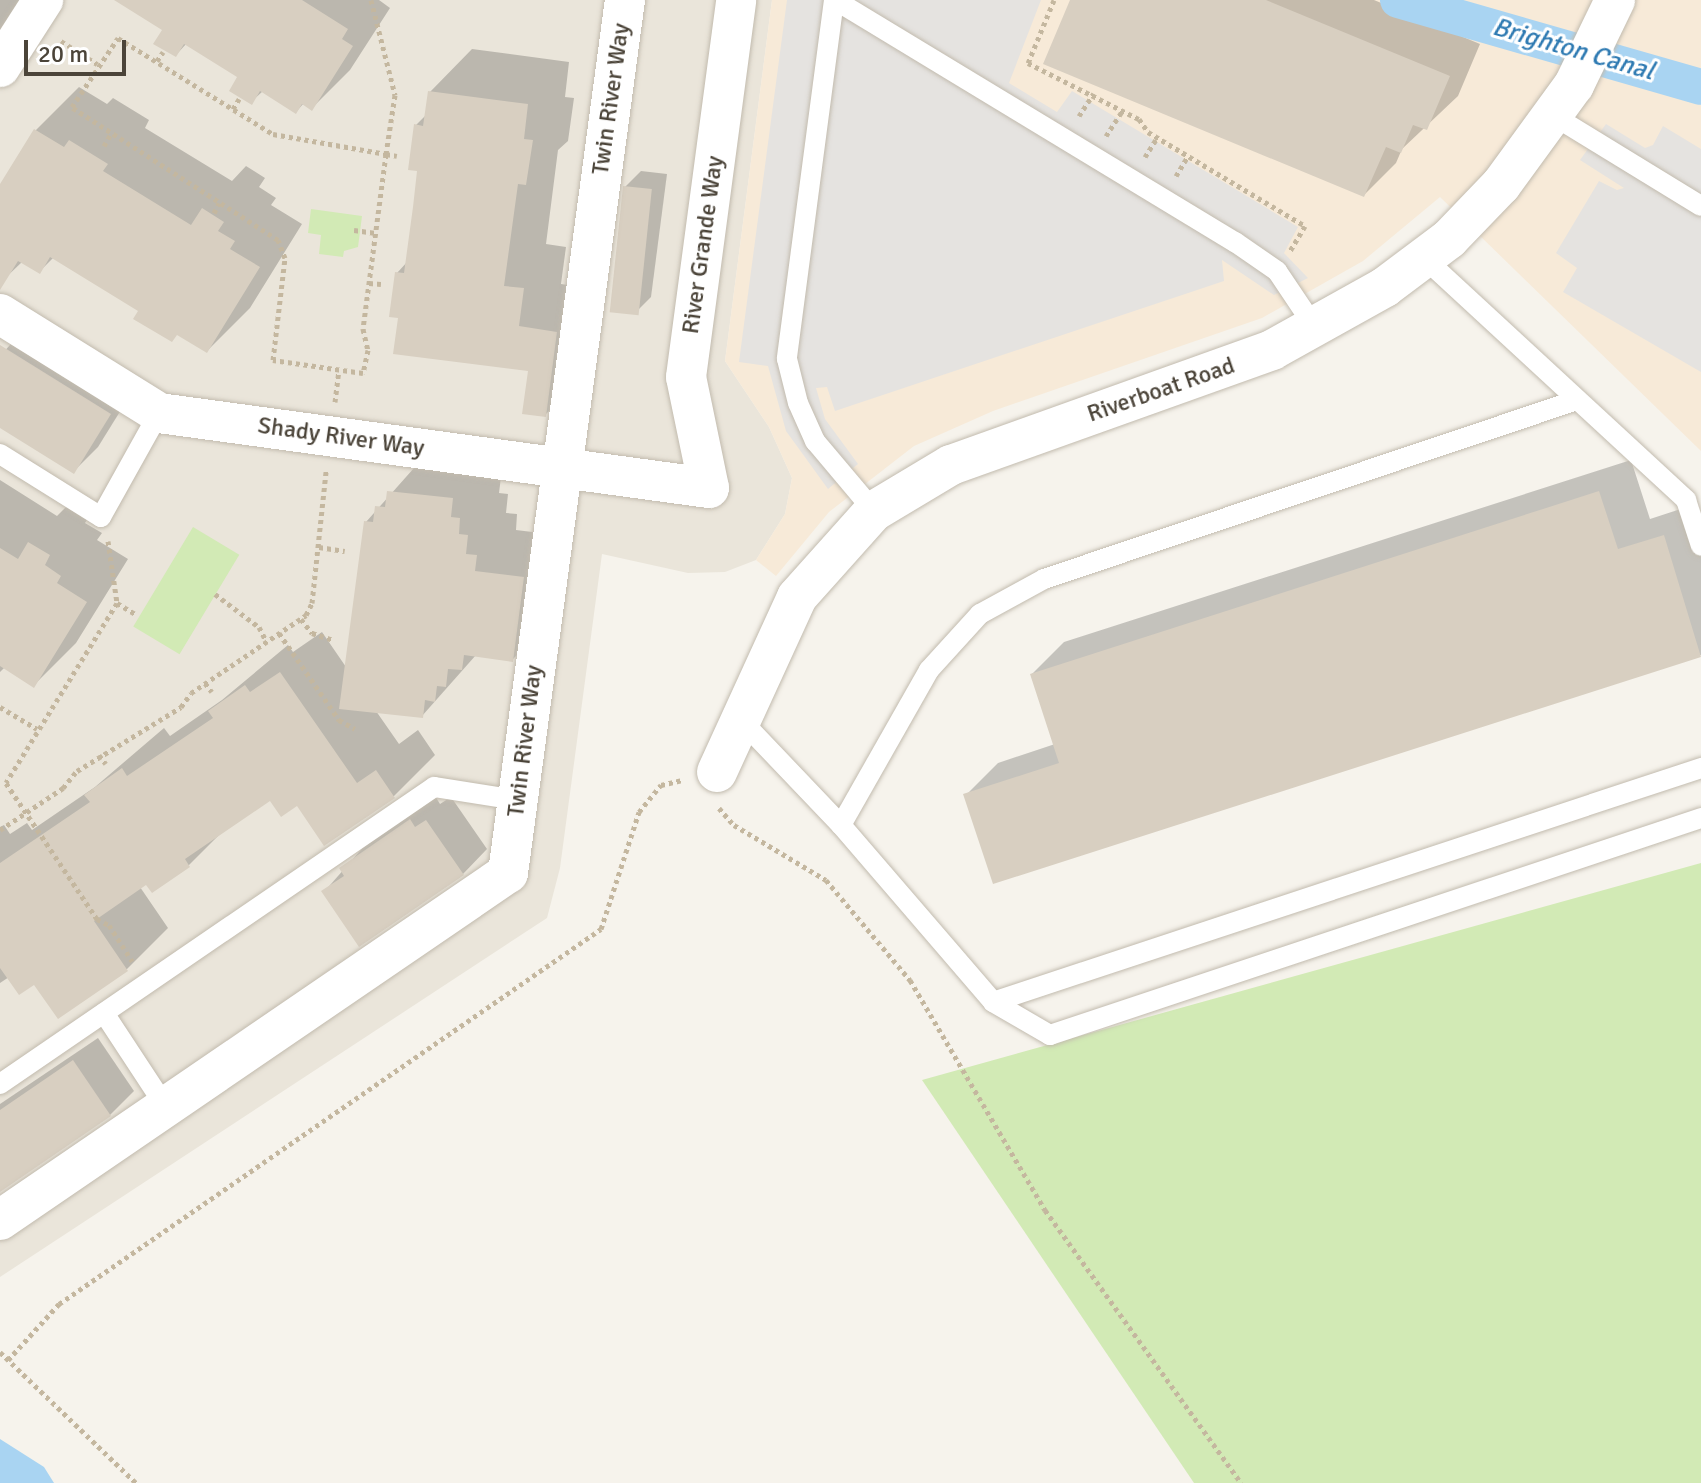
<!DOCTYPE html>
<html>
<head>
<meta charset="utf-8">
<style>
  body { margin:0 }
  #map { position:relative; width:1701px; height:1483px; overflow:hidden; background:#f6f3ec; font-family:Signika,sans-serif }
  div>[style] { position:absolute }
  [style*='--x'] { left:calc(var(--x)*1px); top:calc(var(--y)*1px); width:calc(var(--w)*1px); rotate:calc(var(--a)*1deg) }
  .residential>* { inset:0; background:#eae5da }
  .commercial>* { inset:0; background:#f7ead8 }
  .green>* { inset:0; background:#d2eab5; transform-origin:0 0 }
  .parking>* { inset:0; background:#e5e3e0 }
  .water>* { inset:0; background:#a9d4f2 }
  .shadow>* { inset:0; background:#0003 }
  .canal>* { height:36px; margin:-18px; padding:0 18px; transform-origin:18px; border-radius:18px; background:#a9d4f2 }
  .building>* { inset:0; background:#d8cfc1; transform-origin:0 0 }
  .path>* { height:5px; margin-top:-2.5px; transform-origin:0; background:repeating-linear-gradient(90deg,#c4b79f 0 4px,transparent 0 8px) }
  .roads { filter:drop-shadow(0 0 2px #c2bbae) drop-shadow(0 0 2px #c2bbae) }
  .service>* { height:20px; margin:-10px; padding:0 10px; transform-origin:10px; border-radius:10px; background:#fff }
  .minor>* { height:40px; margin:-20px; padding:0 20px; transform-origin:20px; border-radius:20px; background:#fff }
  span { translate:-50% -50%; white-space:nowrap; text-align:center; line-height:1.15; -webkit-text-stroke:6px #fff; paint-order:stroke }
  .street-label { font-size:24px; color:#4b4439 }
  .water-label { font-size:26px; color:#2e7ab2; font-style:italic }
  .scale { position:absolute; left:24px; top:40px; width:102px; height:36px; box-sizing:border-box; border:4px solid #4b4439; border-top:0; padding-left:10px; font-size:24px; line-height:28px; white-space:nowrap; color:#4b4439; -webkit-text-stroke:6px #fff; paint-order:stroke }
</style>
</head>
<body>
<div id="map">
  <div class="residential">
    <div style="clip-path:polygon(0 0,772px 0,725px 361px,769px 427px,792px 478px,785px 514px,756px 560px,725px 572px,688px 573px,602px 554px,560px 868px,547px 918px,0 1277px)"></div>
  </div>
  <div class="commercial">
    <div style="clip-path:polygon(772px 0,1701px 0,1701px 451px,1440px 197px,1363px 261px,1262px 318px,993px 411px,914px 446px,829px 512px,776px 576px,756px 560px,785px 514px,792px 478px,769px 427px,725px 361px)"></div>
  </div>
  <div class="green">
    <div style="clip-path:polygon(311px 209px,362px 216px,358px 247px,344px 251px,343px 257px,319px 254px,321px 235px,308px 233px)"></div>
    <div style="left:193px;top:527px;width:54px;height:116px;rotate:31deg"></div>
    <div style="clip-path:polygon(1701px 863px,1701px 1483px,1194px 1483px,922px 1080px)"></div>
  </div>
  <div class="parking">
    <div style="clip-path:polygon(787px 0,1041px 0,1009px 83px,1057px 112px,1072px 91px,1298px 227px,1284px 253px,1308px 278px,1274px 295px,1222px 260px,1224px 281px,835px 411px,827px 387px,816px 388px,825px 419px,858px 464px,828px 489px,786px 431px,768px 366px,739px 362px)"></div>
    <div style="clip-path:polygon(1606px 124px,1645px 148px,1653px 145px,1663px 126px,1701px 149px,1701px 372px,1563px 292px,1577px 268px,1556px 253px,1599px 181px,1617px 190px,1624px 188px,1580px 160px)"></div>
  </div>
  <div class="water">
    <div style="clip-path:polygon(0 1439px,44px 1467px,54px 1483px,0 1483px)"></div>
  </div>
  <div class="shadow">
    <div style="clip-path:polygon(0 0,29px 0,0 51px)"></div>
    <div style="clip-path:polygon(133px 0,379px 0,390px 8px,350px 70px,312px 108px,304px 103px,296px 112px,263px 91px,251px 102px,240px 76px,187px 43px,176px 55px,164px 29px)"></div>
    <div style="clip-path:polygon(1072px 0,1374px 0,1480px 44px,1458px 96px,1402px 149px,1396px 163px,1364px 195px)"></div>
    <div style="clip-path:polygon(472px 49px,569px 62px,565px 97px,574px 98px,568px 141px,558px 150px,546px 244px,566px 247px,561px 284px,599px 290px,588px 372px,545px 415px,530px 369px,397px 273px,408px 261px,419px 169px,416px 125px,427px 114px,430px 92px)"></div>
    <div style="clip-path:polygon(79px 87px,107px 104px,113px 98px,149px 120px,145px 128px,232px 181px,246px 166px,265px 178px,259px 187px,276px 198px,271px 205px,302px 224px,250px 308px,207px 351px,54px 257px,39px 272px,22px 262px,0 283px,0 187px,36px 130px)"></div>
    <div style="clip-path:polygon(641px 171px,667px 174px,651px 297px,635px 313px,625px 187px)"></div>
    <div style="clip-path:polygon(29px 324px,134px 389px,98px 447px,74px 471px,0 426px,0 356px)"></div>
    <div style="clip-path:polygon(430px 450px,501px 477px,499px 493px,508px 494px,506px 513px,517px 514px,516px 530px,565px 536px,554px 618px,512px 660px,476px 655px,422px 716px,376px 711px,399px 744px,418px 730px,435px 755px,394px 796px,325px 844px,298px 803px,270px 799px,224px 830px,189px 865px,140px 887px,168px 928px,127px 969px,35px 982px,9px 977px,0 983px,0 827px,4px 825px,10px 834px,27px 823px,32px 830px,95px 787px,164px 728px,170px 736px,222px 700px,288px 645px,293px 652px,322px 632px,346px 667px,366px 522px)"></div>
    <div style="clip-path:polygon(1631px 460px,1650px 519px,1696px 504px,1701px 520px,1701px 655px,994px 881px,966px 795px,998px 763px,1055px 744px,1032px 674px,1064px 642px)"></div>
    <div style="clip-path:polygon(0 480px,57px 516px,72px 501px,91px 513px,85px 523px,102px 533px,97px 540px,128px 559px,76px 643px,34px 685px,5px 667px,0 672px)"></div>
    <div style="clip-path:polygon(435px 796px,440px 804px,451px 797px,487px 849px,463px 874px,324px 892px,366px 844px)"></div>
    <div style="clip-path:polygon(98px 1038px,134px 1091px,110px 1115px,0 1177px,0 1104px)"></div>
  </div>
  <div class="canal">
    <div style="--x:1398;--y:0;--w:315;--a:16"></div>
  </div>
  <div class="building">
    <div style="clip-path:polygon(114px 0,302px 0,348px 29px,342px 39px,353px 46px,312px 111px,302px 104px,296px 114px,260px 91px,252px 105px,229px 91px,237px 77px,184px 44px,176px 57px,153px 44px,162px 30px)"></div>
    <div style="clip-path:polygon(1070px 0,1266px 0,1450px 76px,1427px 130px,1413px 125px,1401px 153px,1386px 147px,1364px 197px,1043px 64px)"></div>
    <div style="clip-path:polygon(428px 91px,528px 104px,524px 139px,533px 140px,526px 185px,518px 184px,504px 286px,524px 288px,519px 326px,557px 332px,546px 417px,522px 414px,528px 371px,393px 354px,398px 318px,389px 317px,395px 272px,404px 273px,413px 207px,417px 171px,408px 170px,414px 124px,423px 126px)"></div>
    <div style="clip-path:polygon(34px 129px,64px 147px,69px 140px,108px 164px,103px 171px,191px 225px,202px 208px,224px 222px,218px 231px,235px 241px,230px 249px,260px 267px,207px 353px,177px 335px,172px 342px,133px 319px,138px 311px,50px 257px,40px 274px,18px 261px,0 290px,0 184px)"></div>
    <div style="left:623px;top:186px;width:29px;height:127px;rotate:6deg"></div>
    <div style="clip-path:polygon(0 345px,111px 414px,74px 474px,0 428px)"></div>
    <div style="clip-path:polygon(387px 491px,453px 498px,451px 517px,460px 518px,459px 534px,468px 535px,466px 554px,477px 555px,475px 571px,524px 577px,513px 662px,464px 655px,462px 670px,448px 669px,446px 687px,437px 686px,435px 702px,425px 700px,423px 718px,339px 709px,364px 521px,373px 522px,375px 506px,385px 507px)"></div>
    <div style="clip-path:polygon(1599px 491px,1618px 549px,1664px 535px,1701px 657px,993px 884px,963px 794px,1059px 763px,1030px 674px)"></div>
    <div style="clip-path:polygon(28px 542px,50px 555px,45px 565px,61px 576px,57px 583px,87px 602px,34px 688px,0 666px,0 548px,18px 559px)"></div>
    <div style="clip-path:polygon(280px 672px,357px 783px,376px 770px,395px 798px,324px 846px,297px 806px,281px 817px,270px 801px,185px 859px,190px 867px,152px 893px,146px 885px,94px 921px,128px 971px,58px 1019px,34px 985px,19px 995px,0 968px,0 863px,90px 802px,84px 795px,122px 768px,127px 776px,213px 718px,208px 711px,245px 685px,250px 692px)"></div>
    <div style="clip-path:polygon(410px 819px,415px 827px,426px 820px,464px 875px,359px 947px,321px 891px,344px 876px,339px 868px)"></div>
    <div style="clip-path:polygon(73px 1060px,111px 1116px,0 1192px,0 1110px)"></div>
  </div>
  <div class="path">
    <div style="--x:371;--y:0;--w:98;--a:75.8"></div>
    <div style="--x:395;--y:95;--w:60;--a:98.7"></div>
    <div style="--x:386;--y:154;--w:177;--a:97.5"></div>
    <div style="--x:363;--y:329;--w:22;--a:77"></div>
    <div style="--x:368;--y:350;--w:24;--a:102"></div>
    <div style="--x:363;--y:373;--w:91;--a:-171.8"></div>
    <div style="--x:273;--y:360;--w:103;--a:-83.3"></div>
    <div style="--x:285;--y:258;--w:19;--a:-111"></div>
    <div style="--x:278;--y:240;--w:245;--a:-147.2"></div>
    <div style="--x:72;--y:107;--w:83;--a:-56.3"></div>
    <div style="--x:118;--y:38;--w:182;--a:31.8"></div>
    <div style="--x:273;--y:134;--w:115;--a:10"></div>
    <div style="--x:386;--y:154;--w:11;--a:10"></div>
    <div style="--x:1054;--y:0;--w:68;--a:112.4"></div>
    <div style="--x:1028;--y:63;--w:124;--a:26.8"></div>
    <div style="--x:1139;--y:119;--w:16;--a:55"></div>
    <div style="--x:1148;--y:132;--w:183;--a:30.9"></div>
    <div style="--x:1305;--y:226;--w:29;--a:121"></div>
    <div style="--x:61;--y:41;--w:43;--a:32.6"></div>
    <div style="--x:157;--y:61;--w:11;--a:-56"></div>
    <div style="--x:233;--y:109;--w:12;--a:-59"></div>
    <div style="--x:1079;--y:116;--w:27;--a:-57"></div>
    <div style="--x:1106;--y:136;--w:31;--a:-57"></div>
    <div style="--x:104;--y:146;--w:13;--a:-61"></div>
    <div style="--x:1145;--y:157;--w:22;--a:-58"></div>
    <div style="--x:1176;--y:176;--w:23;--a:-59"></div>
    <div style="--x:214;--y:213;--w:11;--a:-63"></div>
    <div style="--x:354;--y:230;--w:22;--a:8"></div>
    <div style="--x:369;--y:283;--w:12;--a:5"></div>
    <div style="--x:335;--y:402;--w:31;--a:-83"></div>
    <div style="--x:108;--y:541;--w:63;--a:81.7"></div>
    <div style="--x:117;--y:603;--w:211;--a:121.7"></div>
    <div style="--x:6;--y:783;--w:164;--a:56.2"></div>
    <div style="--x:97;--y:919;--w:13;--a:27"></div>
    <div style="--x:109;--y:925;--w:43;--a:57.4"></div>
    <div style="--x:319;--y:547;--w:26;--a:9"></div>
    <div style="--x:215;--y:594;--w:55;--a:36.9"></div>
    <div style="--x:259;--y:627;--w:16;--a:63"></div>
    <div style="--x:117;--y:603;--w:23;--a:31"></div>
    <div style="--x:301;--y:619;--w:18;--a:52"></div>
    <div style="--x:312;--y:633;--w:22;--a:18"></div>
    <div style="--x:279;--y:633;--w:106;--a:55.4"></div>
    <div style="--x:339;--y:720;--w:18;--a:29"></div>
    <div style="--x:205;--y:683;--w:11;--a:52"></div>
    <div style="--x:0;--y:707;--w:43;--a:30.7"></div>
    <div style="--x:99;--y:755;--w:11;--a:52"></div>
    <div style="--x:719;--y:808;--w:23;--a:49"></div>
    <div style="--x:734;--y:825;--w:107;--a:30.9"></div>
    <div style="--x:826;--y:880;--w:131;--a:50"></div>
    <div style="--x:910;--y:980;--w:267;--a:59.6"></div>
    <div style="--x:1045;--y:1210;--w:336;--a:54.3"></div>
    <div style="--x:0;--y:830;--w:76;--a:-33.7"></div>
    <div style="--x:63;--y:788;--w:22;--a:-51"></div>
    <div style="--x:77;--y:771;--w:122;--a:-31.6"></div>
    <div style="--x:181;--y:707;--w:17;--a:-54"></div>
    <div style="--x:191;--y:693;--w:139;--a:-34.1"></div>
    <div style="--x:306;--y:615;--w:13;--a:-63"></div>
    <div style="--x:312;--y:603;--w:133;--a:-83.9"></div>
    <div style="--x:0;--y:1352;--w:189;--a:43.9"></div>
    <div style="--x:8;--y:1360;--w:76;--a:-47.7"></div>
    <div style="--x:59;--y:1304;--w:659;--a:-34.68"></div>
    <div style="--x:601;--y:929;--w:123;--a:-72"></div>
    <div style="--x:639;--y:812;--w:35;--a:-51"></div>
    <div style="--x:661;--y:785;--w:22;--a:-13"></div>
  </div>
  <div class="roads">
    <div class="service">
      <div style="--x:834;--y:0;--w:362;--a:97.5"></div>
      <div style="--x:787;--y:359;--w:45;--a:76"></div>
      <div style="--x:798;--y:403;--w:42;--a:65.9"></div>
      <div style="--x:815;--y:441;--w:92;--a:49.9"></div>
      <div style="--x:835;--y:0;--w:468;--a:31.2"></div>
      <div style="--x:1235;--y:242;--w:51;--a:34.6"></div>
      <div style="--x:1277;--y:271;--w:70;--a:56.1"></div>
      <div style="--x:1554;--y:116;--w:172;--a:31.5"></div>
      <div style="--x:1424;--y:258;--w:357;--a:42.7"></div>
      <div style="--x:1686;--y:500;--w:48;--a:71.9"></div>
      <div style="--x:0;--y:454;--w:119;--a:32"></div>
      <div style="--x:101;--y:517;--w:119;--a:-60.9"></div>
      <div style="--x:739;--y:718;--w:148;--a:46.4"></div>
      <div style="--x:841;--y:825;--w:233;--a:49.3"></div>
      <div style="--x:993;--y:1002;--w:746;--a:-18.29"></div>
      <div style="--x:841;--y:825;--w:178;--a:-60.4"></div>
      <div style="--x:929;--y:670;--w:76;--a:-47.7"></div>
      <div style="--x:980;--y:614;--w:73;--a:-28.7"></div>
      <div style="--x:1044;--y:579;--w:562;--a:-18.56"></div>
      <div style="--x:993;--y:1002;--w:66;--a:30.1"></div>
      <div style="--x:1050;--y:1035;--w:686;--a:-18.43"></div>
      <div style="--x:104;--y:1013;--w:111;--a:56.7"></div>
      <div style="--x:0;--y:1084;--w:526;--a:-34.39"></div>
      <div style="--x:434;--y:787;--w:84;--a:8.9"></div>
    </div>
    <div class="minor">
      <div style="--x:0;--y:67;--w:80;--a:-57.3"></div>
      <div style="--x:0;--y:314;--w:187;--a:31.9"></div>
      <div style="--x:159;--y:413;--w:555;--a:7.77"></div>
      <div style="--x:709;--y:488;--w:113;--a:-101.7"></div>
      <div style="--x:686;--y:377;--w:380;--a:-82.4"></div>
      <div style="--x:717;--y:772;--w:192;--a:-65.4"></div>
      <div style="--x:797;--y:597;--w:115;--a:-48.2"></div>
      <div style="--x:874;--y:511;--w:90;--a:-30.9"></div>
      <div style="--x:951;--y:465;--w:341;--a:-19.7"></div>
      <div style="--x:1272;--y:350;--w:129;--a:-29.1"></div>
      <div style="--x:1385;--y:287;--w:80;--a:-36.9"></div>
      <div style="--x:1449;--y:239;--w:75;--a:-46.1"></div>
      <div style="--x:1501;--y:185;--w:124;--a:-53.9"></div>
      <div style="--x:1574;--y:85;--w:94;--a:-64.2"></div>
      <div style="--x:0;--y:1220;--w:615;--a:-34.34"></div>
      <div style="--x:508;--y:873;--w:881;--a:-82.37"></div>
    </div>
  </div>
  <div class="street-label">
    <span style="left:611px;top:99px;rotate:-82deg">Twin River Way</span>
    <span style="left:703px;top:245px;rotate:-82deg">River Grande Way</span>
    <span style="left:1161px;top:390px;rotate:-19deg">Riverboat Road</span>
    <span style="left:341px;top:437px;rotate:8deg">Shady River Way</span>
    <span style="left:525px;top:741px;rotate:-83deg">Twin River Way</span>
  </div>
  <div class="water-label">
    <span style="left:1573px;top:50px;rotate:16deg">Brighton Canal</span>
  </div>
  <div class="scale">20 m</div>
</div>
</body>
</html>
